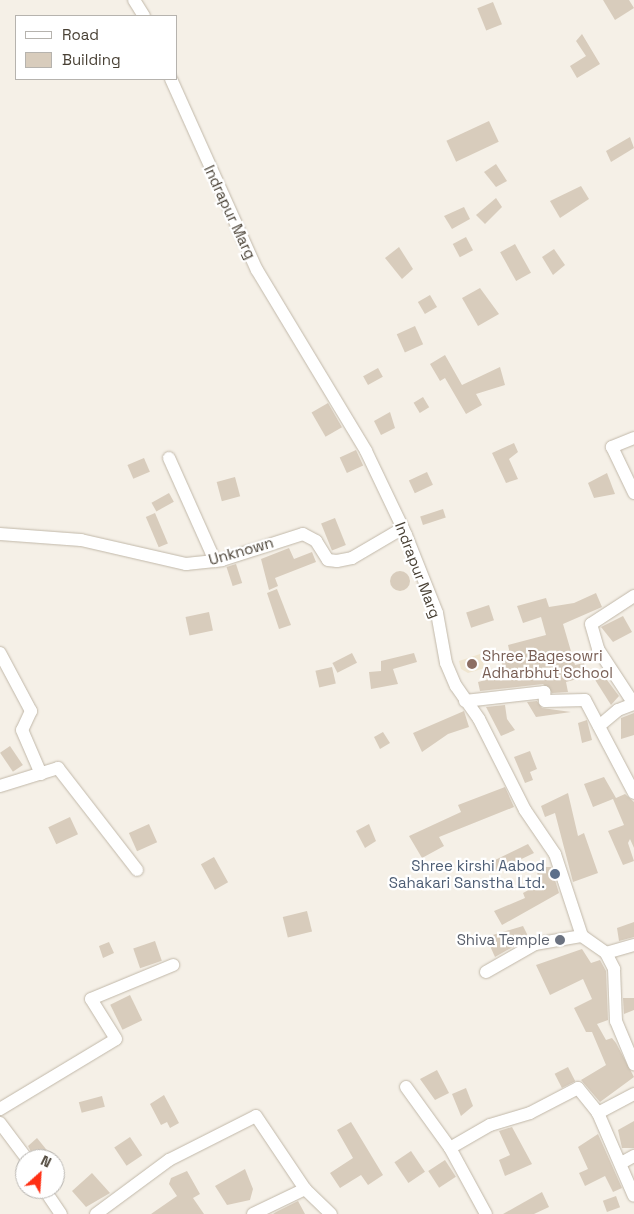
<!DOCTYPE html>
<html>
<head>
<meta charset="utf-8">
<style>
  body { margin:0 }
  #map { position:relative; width:634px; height:1214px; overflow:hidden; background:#f5f0e7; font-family:"Space Grotesk",sans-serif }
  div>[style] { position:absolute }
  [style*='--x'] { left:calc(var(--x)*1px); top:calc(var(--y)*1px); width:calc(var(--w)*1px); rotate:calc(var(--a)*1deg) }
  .education>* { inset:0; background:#efe5d0 }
  .building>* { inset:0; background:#d8ccbc; transform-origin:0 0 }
  .round { border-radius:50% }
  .roads { filter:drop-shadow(0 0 1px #c1b8a9) drop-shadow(0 0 1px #c1b8a9) }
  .minor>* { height:12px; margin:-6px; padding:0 6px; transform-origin:6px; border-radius:6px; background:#fff }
  .dots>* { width:14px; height:14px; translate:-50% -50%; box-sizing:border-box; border:2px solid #fff; border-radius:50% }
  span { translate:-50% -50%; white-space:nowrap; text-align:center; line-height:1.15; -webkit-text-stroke:4.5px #fff; paint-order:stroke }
  .street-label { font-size:15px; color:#494135 }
  .education-label { font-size:15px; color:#785e54 }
  .left { translate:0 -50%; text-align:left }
  .service-label { font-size:15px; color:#4e5e75 }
  .right { translate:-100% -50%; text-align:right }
  .worship-label { font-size:15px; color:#5b616d }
  .legend { position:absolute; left:15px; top:15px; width:162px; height:65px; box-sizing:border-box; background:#fff; border:1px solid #b6b3ae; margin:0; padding:6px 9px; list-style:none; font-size:15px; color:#494135 }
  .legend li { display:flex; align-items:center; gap:10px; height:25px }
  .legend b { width:25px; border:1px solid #b6b3ae }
  .north { position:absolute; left:15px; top:1149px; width:50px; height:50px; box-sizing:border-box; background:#fff; border:1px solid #b6b3ae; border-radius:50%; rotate:26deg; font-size:14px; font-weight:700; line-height:20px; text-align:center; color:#494135 }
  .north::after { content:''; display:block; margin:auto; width:18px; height:22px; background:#ff3014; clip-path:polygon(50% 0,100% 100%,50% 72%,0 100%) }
</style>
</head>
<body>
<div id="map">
  <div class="education">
    <div style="clip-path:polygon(480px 654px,485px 668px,468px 673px,461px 669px,459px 661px)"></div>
  </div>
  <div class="building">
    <div style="clip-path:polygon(603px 0,629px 0,634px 8px,615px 20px)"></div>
    <div style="left:493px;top:2px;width:24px;height:17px;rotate:68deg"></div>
    <div style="clip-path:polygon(582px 34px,600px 64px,577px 78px,570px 66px,586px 56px,576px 41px)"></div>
    <div style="left:489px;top:121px;width:23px;height:47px;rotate:65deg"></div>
    <div style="clip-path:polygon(630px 137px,634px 148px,611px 162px,606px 151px)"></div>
    <div style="clip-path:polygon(496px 164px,507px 181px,496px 187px,484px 172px)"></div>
    <div style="clip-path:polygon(581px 186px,589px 199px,560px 218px,550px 201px)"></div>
    <div style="clip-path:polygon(496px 198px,502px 207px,485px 224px,476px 215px)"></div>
    <div style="clip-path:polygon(464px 207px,470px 219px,452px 229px,444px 216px)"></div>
    <div style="left:466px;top:237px;width:15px;height:15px;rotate:62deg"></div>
    <div style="left:515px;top:244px;width:33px;height:17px;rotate:61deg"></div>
    <div style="clip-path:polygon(399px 247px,413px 269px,402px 279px,385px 258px)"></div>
    <div style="clip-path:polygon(554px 249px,565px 265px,553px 275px,542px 257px)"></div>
    <div style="clip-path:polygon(480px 288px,499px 314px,478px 326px,462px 298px)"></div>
    <div style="left:430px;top:295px;width:14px;height:14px;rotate:60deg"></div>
    <div style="left:415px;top:326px;width:20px;height:20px;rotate:66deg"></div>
    <div style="clip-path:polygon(445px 355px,462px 385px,500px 367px,505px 385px,476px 394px,482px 405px,466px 414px,445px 378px,440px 381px,430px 364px)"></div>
    <div style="left:378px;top:368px;width:10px;height:17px;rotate:61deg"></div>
    <div style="left:423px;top:397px;width:12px;height:11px;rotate:59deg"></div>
    <div style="left:328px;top:403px;width:28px;height:19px;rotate:60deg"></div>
    <div style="clip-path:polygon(390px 412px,395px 428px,381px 435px,374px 421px)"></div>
    <div style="clip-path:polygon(514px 443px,518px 452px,509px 459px,518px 479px,506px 483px,492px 453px)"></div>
    <div style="left:356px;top:450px;width:17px;height:18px;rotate:65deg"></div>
    <div style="left:144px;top:458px;width:15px;height:18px;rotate:67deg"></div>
    <div style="left:427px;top:472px;width:14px;height:20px;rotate:65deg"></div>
    <div style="clip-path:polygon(607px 473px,615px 494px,594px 498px,588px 483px)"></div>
    <div style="left:235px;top:477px;width:20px;height:19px;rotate:75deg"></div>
    <div style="left:169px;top:493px;width:10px;height:20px;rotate:61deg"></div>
    <div style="left:443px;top:509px;width:9px;height:24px;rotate:72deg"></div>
    <div style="left:155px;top:513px;width:33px;height:10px;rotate:67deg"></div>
    <div style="left:335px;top:518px;width:29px;height:15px;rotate:68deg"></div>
    <div style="clip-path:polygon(289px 548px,294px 559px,312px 552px,316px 562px,275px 578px,278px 586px,269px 590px,261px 559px)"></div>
    <div style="left:236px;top:564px;width:20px;height:10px;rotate:72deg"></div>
    <div class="round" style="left:390px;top:571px;width:20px;height:20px"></div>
    <div style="clip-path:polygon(277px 589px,291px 625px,279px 629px,267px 593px)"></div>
    <div style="clip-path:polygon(596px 593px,602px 607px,563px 624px,575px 665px,584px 663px,588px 676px,566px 682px,568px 692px,552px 693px,543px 684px,480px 691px,478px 682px,505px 675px,500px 657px,510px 654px,508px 645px,546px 635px,541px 617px,523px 623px,517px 606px,546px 598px,549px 607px,574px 603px)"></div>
    <div style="left:489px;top:605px;width:16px;height:24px;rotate:72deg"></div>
    <div style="left:209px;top:612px;width:19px;height:24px;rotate:78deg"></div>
    <div style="clip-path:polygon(623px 616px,632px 632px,613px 642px,601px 627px)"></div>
    <div style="left:352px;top:653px;width:11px;height:22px;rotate:63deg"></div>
    <div style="clip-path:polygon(414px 653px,417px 662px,393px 669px,398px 684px,371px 689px,369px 672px,381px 671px,381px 661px)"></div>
    <div style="left:332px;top:667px;width:17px;height:17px;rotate:77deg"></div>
    <div style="clip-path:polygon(601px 672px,619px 696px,611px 705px,592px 675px)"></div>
    <div style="clip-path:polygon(537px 701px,542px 708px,571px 712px,536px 717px,527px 702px)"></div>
    <div style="clip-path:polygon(505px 705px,507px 719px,515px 730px,501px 736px,486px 707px)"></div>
    <div style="clip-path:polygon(464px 711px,469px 727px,448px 734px,422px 752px,413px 733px)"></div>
    <div style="clip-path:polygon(634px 713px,634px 735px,621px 739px,621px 718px)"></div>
    <div style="clip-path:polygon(587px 720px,592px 740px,582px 743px,578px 723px)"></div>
    <div style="clip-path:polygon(383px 732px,390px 743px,380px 749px,374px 737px)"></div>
    <div style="left:10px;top:746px;width:23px;height:12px;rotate:56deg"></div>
    <div style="clip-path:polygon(530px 751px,537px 769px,530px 772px,533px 780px,525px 783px,514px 757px)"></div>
    <div style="clip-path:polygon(604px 777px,616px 798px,625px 794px,634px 802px,634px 848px,630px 839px,628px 843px,634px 861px,623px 865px,608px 831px,624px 825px,613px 799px,593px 807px,584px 784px)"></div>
    <div style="clip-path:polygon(505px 787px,514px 807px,439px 837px,444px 846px,422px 858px,409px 836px,461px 812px,458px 805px)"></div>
    <div style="clip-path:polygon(568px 793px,578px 836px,584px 833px,598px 873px,573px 882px,555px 813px,545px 817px,541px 806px)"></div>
    <div style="left:70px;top:817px;width:19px;height:24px;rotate:65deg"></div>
    <div style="left:149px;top:824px;width:20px;height:22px;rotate:66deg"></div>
    <div style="clip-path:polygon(369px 824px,376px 841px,365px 848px,356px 831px)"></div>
    <div style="clip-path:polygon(528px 844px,534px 853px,490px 874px,491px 862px)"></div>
    <div style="left:214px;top:857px;width:29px;height:15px;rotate:61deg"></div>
    <div style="clip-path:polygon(537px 867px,551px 867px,559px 893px,502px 925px,494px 911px,525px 898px,523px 893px,538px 885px)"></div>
    <div style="left:307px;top:911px;width:21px;height:25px;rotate:76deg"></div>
    <div style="clip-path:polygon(634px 922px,634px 937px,619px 941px,617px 928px)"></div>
    <div style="clip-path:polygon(523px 926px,529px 938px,495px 957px,486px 937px)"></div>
    <div style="left:155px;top:941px;width:21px;height:23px;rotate:71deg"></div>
    <div style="clip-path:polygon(109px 942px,114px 953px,103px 958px,99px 946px)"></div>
    <div style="clip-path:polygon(582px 949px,591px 963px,600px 960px,606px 971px,608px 1020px,597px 1024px,606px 1040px,612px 1038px,616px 1043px,634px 1077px,600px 1102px,581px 1080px,606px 1065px,592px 1032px,586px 1032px,574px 1008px,592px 999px,583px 979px,550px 995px,536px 965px)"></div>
    <div style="left:130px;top:995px;width:28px;height:22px;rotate:64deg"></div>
    <div style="clip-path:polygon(623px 998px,634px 998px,634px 1010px,624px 1014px)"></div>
    <div style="left:568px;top:1067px;width:16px;height:15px;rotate:63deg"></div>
    <div style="clip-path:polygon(437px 1070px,449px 1093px,435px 1100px,420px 1079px)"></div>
    <div style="clip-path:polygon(466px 1088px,473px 1106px,461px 1116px,452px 1094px)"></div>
    <div style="clip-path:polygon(164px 1095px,179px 1123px,170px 1128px,167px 1122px,161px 1125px,150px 1104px)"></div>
    <div style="left:102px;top:1096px;width:11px;height:24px;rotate:75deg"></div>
    <div style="clip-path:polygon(634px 1121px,634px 1148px,622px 1148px,618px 1130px)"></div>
    <div style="clip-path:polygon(351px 1122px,383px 1175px,368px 1185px,361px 1175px,340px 1188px,330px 1173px,353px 1158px,337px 1130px)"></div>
    <div style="clip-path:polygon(512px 1127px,532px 1164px,505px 1176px,499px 1160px,510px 1155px,499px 1131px)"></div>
    <div style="clip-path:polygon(598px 1134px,622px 1188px,613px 1192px,605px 1176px,585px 1186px,579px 1173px,588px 1169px,578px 1147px)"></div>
    <div style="left:130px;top:1137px;width:22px;height:19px;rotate:56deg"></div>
    <div style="clip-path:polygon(37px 1138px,54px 1159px,35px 1159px,28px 1146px)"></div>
    <div style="left:411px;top:1151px;width:25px;height:20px;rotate:56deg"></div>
    <div style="left:445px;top:1160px;width:20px;height:20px;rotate:57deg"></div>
    <div style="clip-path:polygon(245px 1169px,253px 1189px,250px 1200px,227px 1205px,215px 1186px)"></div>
    <div style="clip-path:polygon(187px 1171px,200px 1194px,193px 1198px,204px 1214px,151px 1214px,177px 1196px,169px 1184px,171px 1178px)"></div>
    <div style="clip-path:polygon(92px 1173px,110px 1193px,86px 1207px,72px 1191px)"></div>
    <div style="clip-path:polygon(542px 1192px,549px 1207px,534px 1214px,503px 1214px)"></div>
    <div style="left:616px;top:1196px;width:12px;height:14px;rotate:70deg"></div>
    <div style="clip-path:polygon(298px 1201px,305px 1214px,273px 1214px,276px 1212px)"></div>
  </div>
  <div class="roads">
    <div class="minor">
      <div style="--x:134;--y:0;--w:19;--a:58"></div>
      <div style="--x:171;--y:79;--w:209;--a:65.8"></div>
      <div style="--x:257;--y:270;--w:211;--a:58.9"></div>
      <div style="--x:366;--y:451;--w:93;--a:64.5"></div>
      <div style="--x:406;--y:535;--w:84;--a:68.3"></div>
      <div style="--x:437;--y:613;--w:51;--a:79.8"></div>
      <div style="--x:446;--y:663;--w:25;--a:67"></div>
      <div style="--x:456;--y:686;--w:40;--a:55.1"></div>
      <div style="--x:479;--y:719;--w:102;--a:63.2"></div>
      <div style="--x:525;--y:810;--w:53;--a:55.7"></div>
      <div style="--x:555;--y:854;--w:86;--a:71.8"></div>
      <div style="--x:582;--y:936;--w:29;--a:35"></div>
      <div style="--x:606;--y:953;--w:18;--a:63"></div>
      <div style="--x:614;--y:969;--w:52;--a:87.8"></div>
      <div style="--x:616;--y:1021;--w:47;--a:67.3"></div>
      <div style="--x:634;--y:438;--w:24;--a:158"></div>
      <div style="--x:612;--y:447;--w:51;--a:64.4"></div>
      <div style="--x:169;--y:458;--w:113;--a:65.9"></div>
      <div style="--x:0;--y:534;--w:81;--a:4.2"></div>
      <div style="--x:81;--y:540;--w:108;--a:12.9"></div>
      <div style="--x:186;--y:564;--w:36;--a:-6"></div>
      <div style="--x:222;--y:560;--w:85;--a:-17.8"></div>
      <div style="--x:303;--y:534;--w:15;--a:28"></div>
      <div style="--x:316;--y:541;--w:22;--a:58"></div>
      <div style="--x:328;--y:560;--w:9;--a:6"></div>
      <div style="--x:337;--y:561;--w:15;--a:-11"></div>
      <div style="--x:352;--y:558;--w:59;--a:-30.5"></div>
      <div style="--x:634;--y:596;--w:51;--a:146.9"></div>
      <div style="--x:591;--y:624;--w:26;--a:74"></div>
      <div style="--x:598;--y:649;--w:66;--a:56.8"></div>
      <div style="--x:0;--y:653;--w:66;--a:61.9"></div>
      <div style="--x:31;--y:711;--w:21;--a:115"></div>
      <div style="--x:22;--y:730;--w:48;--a:66.6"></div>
      <div style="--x:465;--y:701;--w:80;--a:-6.5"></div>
      <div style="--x:544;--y:692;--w:9;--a:84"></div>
      <div style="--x:545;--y:701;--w:40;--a:-1.4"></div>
      <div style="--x:585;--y:700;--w:105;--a:62.2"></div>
      <div style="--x:599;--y:726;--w:25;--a:-40"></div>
      <div style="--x:618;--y:710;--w:17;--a:-21"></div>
      <div style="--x:0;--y:786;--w:61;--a:-17.2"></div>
      <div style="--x:58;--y:768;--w:129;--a:52.2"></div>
      <div style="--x:606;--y:953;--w:29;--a:-16"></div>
      <div style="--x:486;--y:972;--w:56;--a:-29.7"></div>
      <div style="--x:535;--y:944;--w:48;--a:-9.7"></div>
      <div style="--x:406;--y:1087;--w:75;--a:54.2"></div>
      <div style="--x:634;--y:1094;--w:41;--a:152.2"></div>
      <div style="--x:598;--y:1113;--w:90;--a:66.6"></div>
      <div style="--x:0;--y:1109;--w:135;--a:-31.1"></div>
      <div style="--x:116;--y:1039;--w:47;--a:-122"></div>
      <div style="--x:91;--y:999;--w:89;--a:-22.5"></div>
      <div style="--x:0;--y:1123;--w:45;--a:53.1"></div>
      <div style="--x:623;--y:1162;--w:13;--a:-29"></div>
      <div style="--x:44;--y:1189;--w:30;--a:56"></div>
      <div style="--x:96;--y:1214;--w:91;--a:-36.5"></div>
      <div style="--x:169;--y:1160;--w:97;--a:-26.8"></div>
      <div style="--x:256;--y:1116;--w:88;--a:56.1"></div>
      <div style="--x:253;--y:1214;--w:58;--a:-25.7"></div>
      <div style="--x:305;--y:1189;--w:36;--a:44"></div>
      <div style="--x:486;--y:1214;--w:75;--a:-118.6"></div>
      <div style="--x:450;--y:1148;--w:46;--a:-29.9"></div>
      <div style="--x:490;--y:1125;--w:42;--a:-16.7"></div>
      <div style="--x:530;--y:1113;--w:54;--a:-27.5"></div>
      <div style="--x:578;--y:1088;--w:32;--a:51"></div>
    </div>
  </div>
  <div class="dots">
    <div style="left:472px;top:664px;background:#8d6e63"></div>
    <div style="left:555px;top:874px;background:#5c6f8a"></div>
    <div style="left:560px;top:940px;background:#6b7280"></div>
  </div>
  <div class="street-label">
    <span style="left:230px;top:212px;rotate:65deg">Indrapur Marg</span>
    <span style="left:241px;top:551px;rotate:-16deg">Unknown</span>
    <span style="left:418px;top:570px;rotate:69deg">Indrapur Marg</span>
  </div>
  <div class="education-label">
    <span class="left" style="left:482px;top:664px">Shree Bagesowri<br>Adharbhut School</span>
  </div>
  <div class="service-label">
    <span class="right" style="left:545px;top:874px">Shree kirshi Aabod<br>Sahakari Sanstha Ltd.</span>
  </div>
  <div class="worship-label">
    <span class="right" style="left:550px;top:940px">Shiva Temple</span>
  </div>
  <ul class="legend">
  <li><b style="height:6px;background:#fff"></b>Road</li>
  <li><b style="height:14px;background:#d8ccbc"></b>Building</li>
  </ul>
  <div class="north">N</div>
</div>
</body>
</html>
